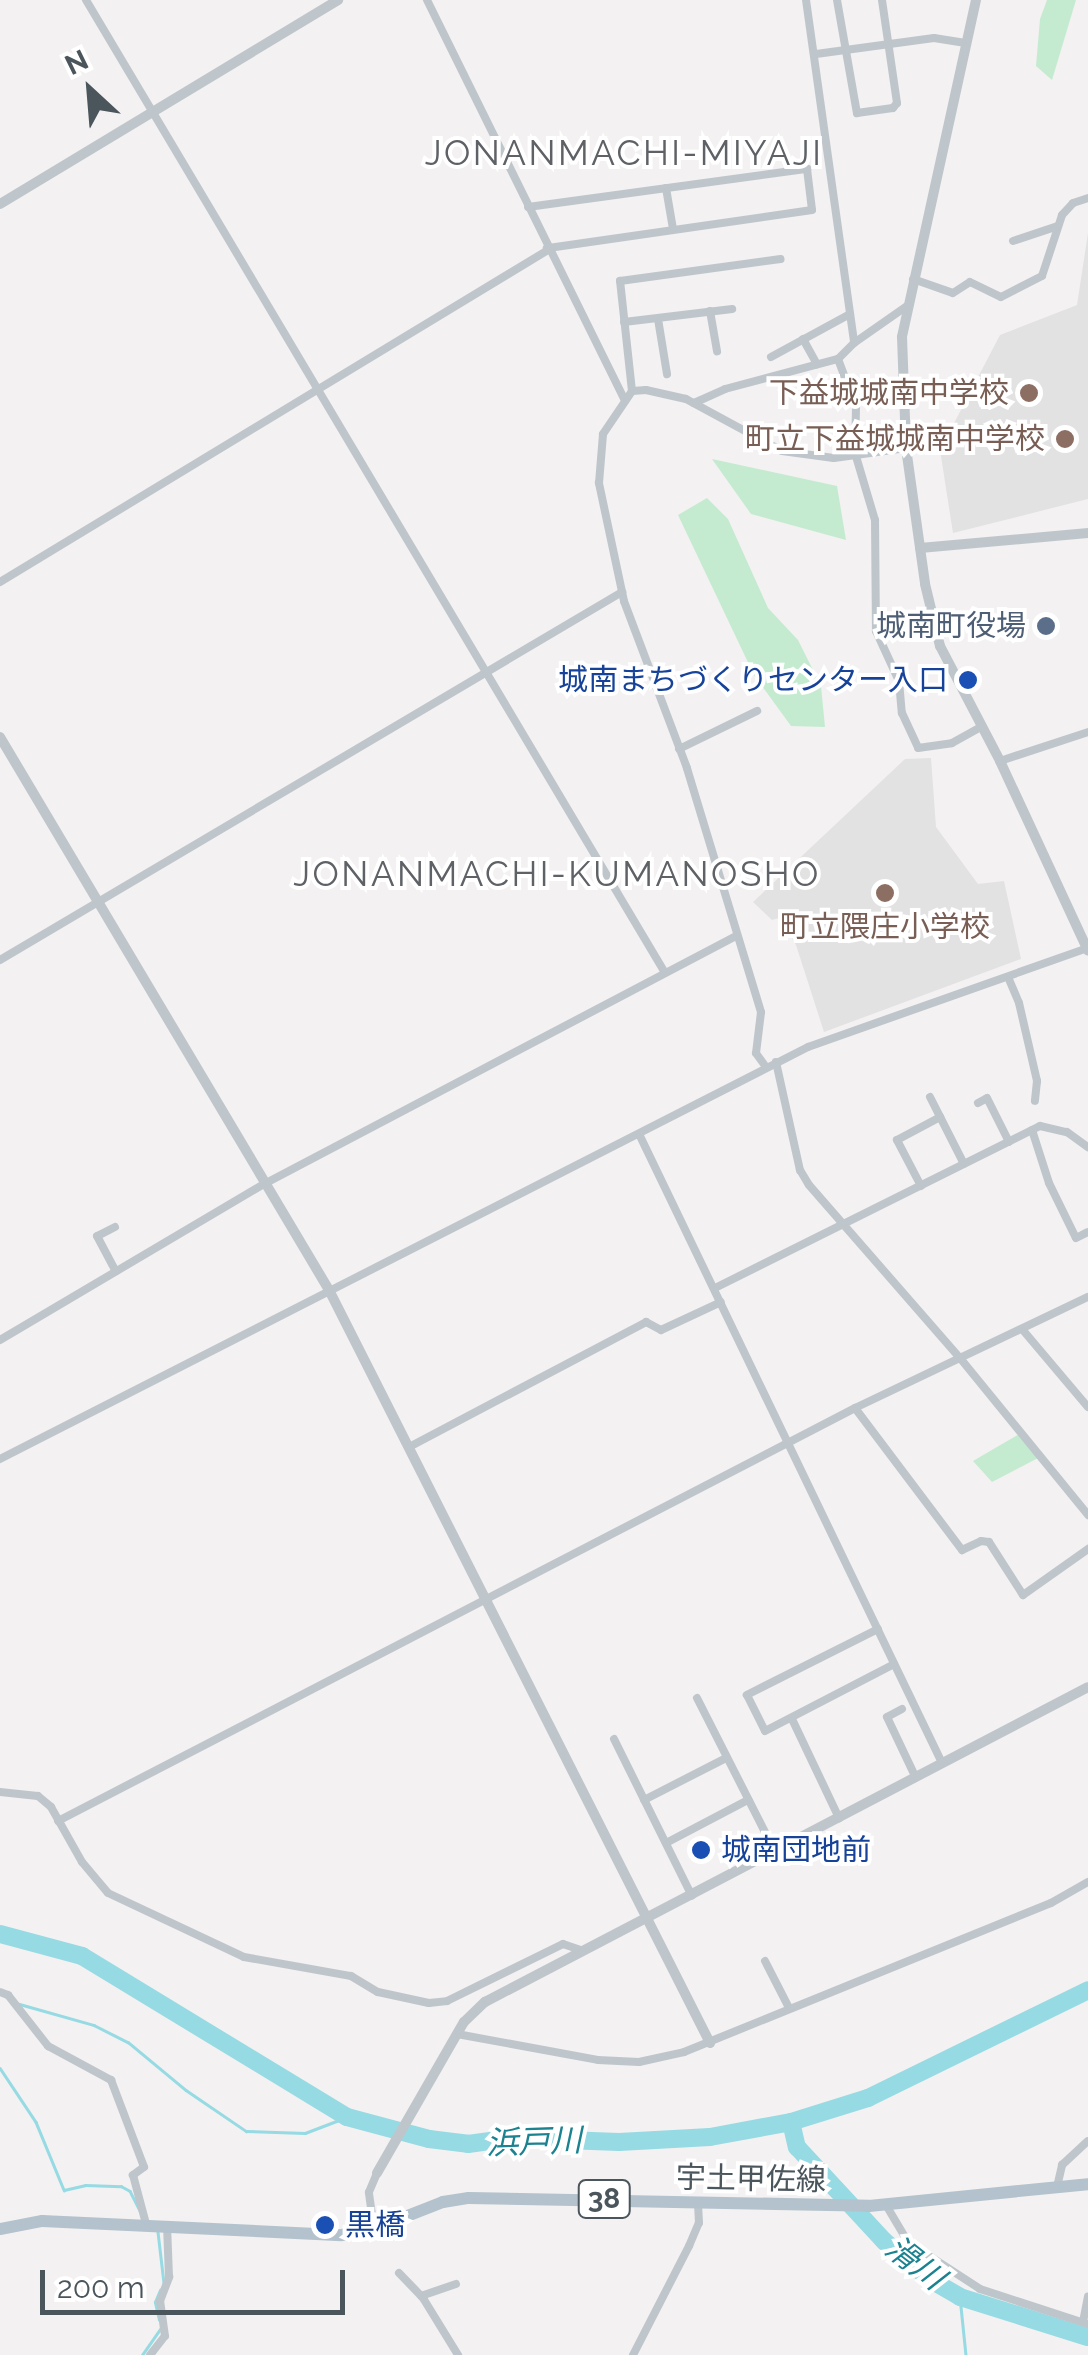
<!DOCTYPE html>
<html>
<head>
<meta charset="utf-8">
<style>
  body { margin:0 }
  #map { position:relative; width:1088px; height:2355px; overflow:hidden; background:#f3f1f1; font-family:Raleway,"Noto Sans JP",sans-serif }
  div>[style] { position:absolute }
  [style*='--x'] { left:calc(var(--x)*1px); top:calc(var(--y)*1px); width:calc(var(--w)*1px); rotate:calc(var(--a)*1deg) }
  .education>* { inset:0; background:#e3e2e2 }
  .green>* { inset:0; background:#c4ebd0 }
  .stream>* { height:2.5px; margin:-1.25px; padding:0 1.25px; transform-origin:1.25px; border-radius:1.25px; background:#96dae3 }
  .river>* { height:18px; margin:-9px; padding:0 9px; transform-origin:9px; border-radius:9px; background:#96dae3 }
  .minor>* { height:8px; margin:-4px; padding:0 4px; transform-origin:4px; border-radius:4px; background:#bec6cb }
  .tertiary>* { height:10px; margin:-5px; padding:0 5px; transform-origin:5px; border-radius:5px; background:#bec6cb }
  .primary>* { height:12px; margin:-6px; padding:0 6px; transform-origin:6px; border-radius:6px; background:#b3c2cc }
  .dots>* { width:28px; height:28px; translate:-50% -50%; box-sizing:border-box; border:5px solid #fff; border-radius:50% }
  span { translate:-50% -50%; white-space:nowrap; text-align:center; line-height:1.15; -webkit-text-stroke:8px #fff; paint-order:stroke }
  .shield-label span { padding:2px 8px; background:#fff; border:2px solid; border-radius:8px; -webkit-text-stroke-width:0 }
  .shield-label { font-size:28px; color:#4a555c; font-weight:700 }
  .education-label { font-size:30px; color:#785e54 }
  .right { translate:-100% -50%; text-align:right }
  .service-label { font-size:30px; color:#4e5e75 }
  .transit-label { font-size:30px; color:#164399 }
  .left { translate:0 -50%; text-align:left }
  .street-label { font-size:30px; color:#4a555c }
  .water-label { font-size:32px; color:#1b828f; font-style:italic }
  .quarter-label { font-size:35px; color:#5e6165; letter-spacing:2.5px }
  .north { position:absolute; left:40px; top:40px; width:100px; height:100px; -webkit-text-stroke:8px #fff; paint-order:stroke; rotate:334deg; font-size:28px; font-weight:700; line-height:40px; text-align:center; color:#4a555c }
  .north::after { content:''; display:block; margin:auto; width:35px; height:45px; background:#4a555c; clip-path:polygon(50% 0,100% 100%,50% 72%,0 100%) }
  .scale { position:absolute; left:40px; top:2270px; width:305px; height:45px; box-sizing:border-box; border:5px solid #4a555c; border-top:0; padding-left:12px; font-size:30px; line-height:35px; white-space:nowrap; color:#4a555c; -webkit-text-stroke:8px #fff; paint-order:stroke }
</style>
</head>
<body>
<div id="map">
  <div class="education">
    <div style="clip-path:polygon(1088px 233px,1088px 499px,953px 533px,940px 450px,1000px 335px,1077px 305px)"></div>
    <div style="clip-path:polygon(931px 758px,936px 827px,978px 884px,1004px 881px,1021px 959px,824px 1032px,796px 945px,779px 918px,772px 920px,753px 902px,905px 759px)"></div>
  </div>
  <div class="green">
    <div style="clip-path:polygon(1047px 0,1076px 0,1052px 80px,1036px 66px,1040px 19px)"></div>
    <div style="clip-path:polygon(712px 459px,837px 486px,846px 540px,751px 514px)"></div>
    <div style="clip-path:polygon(707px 498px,728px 519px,768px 608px,798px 640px,821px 686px,825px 727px,791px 726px,754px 675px,678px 515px)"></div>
    <div style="clip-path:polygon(1021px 1433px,1040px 1457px,992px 1482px,973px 1461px)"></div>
  </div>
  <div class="stream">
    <div style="--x:16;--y:2003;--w:81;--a:15.8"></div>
    <div style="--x:94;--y:2025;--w:38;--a:27"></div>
    <div style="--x:128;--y:2042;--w:75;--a:39.6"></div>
    <div style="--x:186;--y:2090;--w:73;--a:34.3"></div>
    <div style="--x:246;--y:2131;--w:59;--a:1.9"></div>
    <div style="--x:305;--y:2133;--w:45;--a:-20.9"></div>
    <div style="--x:0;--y:2068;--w:65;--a:56.3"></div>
    <div style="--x:36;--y:2122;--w:74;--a:67.6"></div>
    <div style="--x:64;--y:2190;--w:22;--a:-13"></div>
    <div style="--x:85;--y:2185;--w:36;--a:2"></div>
    <div style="--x:121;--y:2186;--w:10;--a:29"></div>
    <div style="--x:130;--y:2191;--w:22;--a:63"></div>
    <div style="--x:158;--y:2232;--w:51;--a:83.3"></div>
    <div style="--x:960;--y:2297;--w:58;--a:84.1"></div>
    <div style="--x:159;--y:2320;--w:18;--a:-103"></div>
    <div style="--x:155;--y:2302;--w:13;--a:-67"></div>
    <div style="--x:142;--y:2355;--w:33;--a:-55"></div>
  </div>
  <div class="river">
    <div style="--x:0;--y:1934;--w:85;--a:15"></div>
    <div style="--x:82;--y:1956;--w:310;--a:31.3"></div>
    <div style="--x:347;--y:2117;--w:85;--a:15"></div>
    <div style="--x:429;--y:2139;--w:39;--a:7"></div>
    <div style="--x:468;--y:2144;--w:43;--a:-7.9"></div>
    <div style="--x:511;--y:2138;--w:108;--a:2.1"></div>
    <div style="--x:619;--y:2142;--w:91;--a:-3.1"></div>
    <div style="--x:710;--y:2137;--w:82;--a:-10.5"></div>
    <div style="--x:791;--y:2122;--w:81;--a:-17.3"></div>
    <div style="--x:868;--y:2098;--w:245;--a:-26.1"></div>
    <div style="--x:791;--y:2122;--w:26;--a:77"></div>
    <div style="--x:797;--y:2147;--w:128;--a:47.2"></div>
    <div style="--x:884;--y:2241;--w:61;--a:39.7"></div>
    <div style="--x:931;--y:2280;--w:34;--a:30"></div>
    <div style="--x:960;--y:2297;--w:134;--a:17.4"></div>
  </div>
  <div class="minor">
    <div style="--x:86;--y:0;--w:1130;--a:59.24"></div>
    <div style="--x:427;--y:0;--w:447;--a:63.7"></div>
    <div style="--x:806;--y:0;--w:346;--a:82"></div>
    <div style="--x:854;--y:343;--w:65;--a:-34.9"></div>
    <div style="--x:837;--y:0;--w:115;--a:80"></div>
    <div style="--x:857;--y:113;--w:36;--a:-8"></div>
    <div style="--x:893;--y:108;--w:6;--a:-51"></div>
    <div style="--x:897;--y:103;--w:104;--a:-98.3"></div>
    <div style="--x:816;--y:54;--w:119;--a:-7.7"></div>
    <div style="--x:934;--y:38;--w:32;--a:9"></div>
    <div style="--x:666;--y:188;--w:42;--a:80.3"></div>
    <div style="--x:528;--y:207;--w:282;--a:-7.8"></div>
    <div style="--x:807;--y:169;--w:41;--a:83"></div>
    <div style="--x:812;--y:210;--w:268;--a:171.8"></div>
    <div style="--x:1013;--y:241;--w:47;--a:-18.4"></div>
    <div style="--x:913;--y:279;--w:42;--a:19.3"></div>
    <div style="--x:953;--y:293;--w:20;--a:-33"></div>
    <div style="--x:970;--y:282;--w:34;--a:26"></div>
    <div style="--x:1001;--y:297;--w:46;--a:-27.1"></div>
    <div style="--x:1042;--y:276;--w:64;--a:-71.8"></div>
    <div style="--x:1062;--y:215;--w:16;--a:-47"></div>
    <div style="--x:1073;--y:203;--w:16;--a:-18"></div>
    <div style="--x:710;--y:311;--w:41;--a:80.1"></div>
    <div style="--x:658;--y:319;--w:56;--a:80.7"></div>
    <div style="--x:624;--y:322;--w:109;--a:-6.9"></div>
    <div style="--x:803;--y:339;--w:29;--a:61"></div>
    <div style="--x:854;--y:343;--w:23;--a:135"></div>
    <div style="--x:838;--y:359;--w:51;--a:69.4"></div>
    <div style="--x:856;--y:407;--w:46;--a:91.2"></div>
    <div style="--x:855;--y:453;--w:70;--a:73.4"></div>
    <div style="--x:875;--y:520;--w:111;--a:89.5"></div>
    <div style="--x:876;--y:631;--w:55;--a:65.3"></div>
    <div style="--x:899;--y:681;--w:32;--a:85"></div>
    <div style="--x:902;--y:713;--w:38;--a:65"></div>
    <div style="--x:918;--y:748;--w:34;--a:-8"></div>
    <div style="--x:952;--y:743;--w:33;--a:-29"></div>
    <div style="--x:771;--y:357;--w:90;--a:-28.6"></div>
    <div style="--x:632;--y:391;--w:111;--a:-96.2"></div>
    <div style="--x:620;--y:281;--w:162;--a:-7.8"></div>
    <div style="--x:694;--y:403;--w:34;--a:-24"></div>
    <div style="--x:725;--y:389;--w:117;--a:-14.9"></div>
    <div style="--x:0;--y:582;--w:641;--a:-31.21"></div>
    <div style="--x:679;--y:749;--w:87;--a:-26"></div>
    <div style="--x:1000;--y:761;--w:93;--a:-18.2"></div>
    <div style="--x:0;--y:960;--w:723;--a:-30.61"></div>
    <div style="--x:1008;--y:977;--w:28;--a:67"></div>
    <div style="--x:1019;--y:1003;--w:80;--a:77"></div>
    <div style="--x:1037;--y:1081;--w:20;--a:96"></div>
    <div style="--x:776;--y:1062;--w:111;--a:77.5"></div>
    <div style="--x:800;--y:1170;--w:17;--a:59"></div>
    <div style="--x:809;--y:1185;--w:230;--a:48.9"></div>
    <div style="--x:960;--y:1358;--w:203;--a:50.8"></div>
    <div style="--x:766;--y:1067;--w:17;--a:-126"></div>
    <div style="--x:756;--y:1053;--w:41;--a:-83"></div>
    <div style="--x:761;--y:1012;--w:255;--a:-106.9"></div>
    <div style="--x:687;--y:768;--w:178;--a:-110.7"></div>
    <div style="--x:624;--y:601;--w:121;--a:-102"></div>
    <div style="--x:599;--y:483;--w:49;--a:-85.3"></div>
    <div style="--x:603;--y:434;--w:52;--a:-56"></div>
    <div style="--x:632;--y:391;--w:14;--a:-4"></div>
    <div style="--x:646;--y:390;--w:41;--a:12.7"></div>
    <div style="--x:686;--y:399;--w:109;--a:28.4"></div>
    <div style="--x:782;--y:451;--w:52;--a:7.7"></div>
    <div style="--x:834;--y:458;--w:73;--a:-7.9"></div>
    <div style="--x:930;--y:1097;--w:75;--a:63.1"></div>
    <div style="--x:978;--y:1103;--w:10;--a:-29"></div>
    <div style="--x:987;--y:1098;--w:49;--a:63.4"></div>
    <div style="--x:1032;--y:1130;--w:56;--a:72.2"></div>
    <div style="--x:1049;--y:1183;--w:61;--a:63.9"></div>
    <div style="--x:1076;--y:1238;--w:13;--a:-27"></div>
    <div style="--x:640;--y:1136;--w:696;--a:64.28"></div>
    <div style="--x:921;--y:1186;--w:52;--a:-117.6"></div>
    <div style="--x:897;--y:1140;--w:49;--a:-28.1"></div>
    <div style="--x:115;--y:1227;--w:20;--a:153"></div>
    <div style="--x:97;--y:1236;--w:40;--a:62"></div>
    <div style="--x:715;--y:1288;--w:363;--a:-26.5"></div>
    <div style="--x:1040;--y:1126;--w:28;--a:13"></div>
    <div style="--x:1067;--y:1132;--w:26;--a:36"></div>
    <div style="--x:1022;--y:1329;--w:102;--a:49.8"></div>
    <div style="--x:0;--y:1340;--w:309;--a:-30.6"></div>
    <div style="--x:266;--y:1183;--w:531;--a:-27.72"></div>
    <div style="--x:855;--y:1408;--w:178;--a:53"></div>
    <div style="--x:962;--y:1550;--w:21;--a:-25"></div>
    <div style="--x:981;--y:1541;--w:8;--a:7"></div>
    <div style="--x:989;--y:1542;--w:63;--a:57.3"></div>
    <div style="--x:1023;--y:1595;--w:80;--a:-35.3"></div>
    <div style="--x:411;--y:1446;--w:266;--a:-27.8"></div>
    <div style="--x:646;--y:1322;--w:17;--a:28"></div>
    <div style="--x:661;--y:1330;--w:66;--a:-25"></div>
    <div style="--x:0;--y:1459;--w:907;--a:-27.02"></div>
    <div style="--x:808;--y:1047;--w:296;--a:-19.5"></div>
    <div style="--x:878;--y:1629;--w:147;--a:153.3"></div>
    <div style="--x:747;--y:1695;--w:40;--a:63.4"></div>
    <div style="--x:765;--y:1731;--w:145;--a:-27.4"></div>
    <div style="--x:697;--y:1698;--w:173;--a:63.1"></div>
    <div style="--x:902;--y:1709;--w:17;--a:152"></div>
    <div style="--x:887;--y:1717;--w:65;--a:64.6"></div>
    <div style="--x:792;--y:1719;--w:110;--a:64.6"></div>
    <div style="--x:614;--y:1739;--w:175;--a:63.6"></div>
    <div style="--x:0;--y:1792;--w:38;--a:6"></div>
    <div style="--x:38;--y:1796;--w:17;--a:40"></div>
    <div style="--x:51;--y:1807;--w:63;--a:60.6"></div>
    <div style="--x:82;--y:1862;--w:40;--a:50"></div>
    <div style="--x:108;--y:1893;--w:150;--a:25.2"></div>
    <div style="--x:244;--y:1957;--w:109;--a:10.1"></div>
    <div style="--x:351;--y:1976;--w:31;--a:31"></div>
    <div style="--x:378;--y:1992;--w:52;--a:12.2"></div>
    <div style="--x:429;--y:2003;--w:18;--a:-6"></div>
    <div style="--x:447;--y:2001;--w:129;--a:-26.2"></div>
    <div style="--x:563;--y:1944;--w:21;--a:19"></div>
    <div style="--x:644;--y:1800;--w:92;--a:-27.1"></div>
    <div style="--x:58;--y:1821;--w:898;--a:-27.39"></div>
    <div style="--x:855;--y:1408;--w:258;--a:-25.5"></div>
    <div style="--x:666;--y:1843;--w:93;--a:-27.7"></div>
    <div style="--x:765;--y:1961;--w:53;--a:62.9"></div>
    <div style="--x:0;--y:1992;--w:9;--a:21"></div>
    <div style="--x:8;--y:1995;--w:65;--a:51.9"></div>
    <div style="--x:48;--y:2046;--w:72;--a:28.4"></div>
    <div style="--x:111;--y:2080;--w:93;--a:69.2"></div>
    <div style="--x:144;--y:2167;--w:14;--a:144"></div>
    <div style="--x:133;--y:2175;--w:51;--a:75.1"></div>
    <div style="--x:457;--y:2034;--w:143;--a:10.4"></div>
    <div style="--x:598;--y:2060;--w:41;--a:2.8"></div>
    <div style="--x:639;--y:2062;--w:46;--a:-12.5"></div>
    <div style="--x:684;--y:2052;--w:396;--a:-22.1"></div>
    <div style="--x:1051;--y:1903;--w:43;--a:-29.6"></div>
    <div style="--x:1057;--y:2187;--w:23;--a:-77"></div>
    <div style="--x:1062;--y:2165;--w:35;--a:-43"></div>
    <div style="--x:886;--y:2205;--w:43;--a:59.3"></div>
    <div style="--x:908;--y:2242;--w:86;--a:33.1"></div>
    <div style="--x:980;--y:2289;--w:114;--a:18"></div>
    <div style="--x:374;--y:2229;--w:37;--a:-98"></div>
    <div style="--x:369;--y:2192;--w:21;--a:-67"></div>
    <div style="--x:399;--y:2273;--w:35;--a:46"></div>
    <div style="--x:423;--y:2298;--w:67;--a:58.4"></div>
    <div style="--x:421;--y:2296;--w:37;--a:-19"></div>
    <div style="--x:1083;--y:2322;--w:26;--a:-79"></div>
    <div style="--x:150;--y:2355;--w:24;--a:-52"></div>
    <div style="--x:165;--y:2336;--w:35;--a:-98"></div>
    <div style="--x:160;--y:2301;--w:26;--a:-69"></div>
    <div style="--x:169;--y:2277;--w:52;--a:-92.2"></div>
    <div style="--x:633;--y:2355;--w:123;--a:-62.8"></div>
    <div style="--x:689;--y:2246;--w:25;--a:-67"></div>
    <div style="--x:699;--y:2223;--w:20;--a:-93"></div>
  </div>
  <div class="tertiary">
    <div style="--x:976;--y:0;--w:345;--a:102.4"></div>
    <div style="--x:902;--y:337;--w:111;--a:87.9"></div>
    <div style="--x:906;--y:448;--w:137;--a:82"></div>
    <div style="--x:925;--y:584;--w:64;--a:76.4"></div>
    <div style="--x:940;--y:646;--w:130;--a:62.4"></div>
    <div style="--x:1000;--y:761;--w:209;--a:65.1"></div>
    <div style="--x:0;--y:204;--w:395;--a:-31.1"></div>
    <div style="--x:920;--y:548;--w:169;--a:-5.1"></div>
    <div style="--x:0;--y:737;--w:643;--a:59.25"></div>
    <div style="--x:329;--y:1290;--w:844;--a:63.16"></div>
    <div style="--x:377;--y:2173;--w:174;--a:-60.1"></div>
    <div style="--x:464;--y:2022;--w:29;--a:-44"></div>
    <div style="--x:485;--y:2002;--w:680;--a:-27.58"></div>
  </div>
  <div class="primary">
    <div style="--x:0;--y:2229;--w:43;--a:-10.8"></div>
    <div style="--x:42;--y:2221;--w:300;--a:2.7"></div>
    <div style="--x:342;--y:2235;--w:33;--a:-11"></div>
    <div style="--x:374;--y:2229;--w:74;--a:-21.4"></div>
    <div style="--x:443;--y:2202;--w:26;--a:-9"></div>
    <div style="--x:469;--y:2198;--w:400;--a:1.1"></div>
    <div style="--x:869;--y:2206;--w:220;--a:-5.7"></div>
  </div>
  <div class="dots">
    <div style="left:1029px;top:393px;background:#8d6e63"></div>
    <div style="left:1065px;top:439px;background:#8d6e63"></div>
    <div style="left:1046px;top:626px;background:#5c6f8a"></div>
    <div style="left:968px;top:680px;background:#1a4fb4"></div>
    <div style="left:885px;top:893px;background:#8d6e63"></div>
    <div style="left:701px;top:1850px;background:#1a4fb4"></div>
    <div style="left:325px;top:2225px;background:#1a4fb4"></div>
  </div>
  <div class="shield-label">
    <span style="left:604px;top:2199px">38</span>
  </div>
  <div class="education-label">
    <span class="right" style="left:1009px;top:393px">下益城城南中学校</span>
    <span class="right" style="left:1045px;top:439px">町立下益城城南中学校</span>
    <span style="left:885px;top:927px">町立隈庄小学校</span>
  </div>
  <div class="service-label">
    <span class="right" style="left:1026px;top:626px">城南町役場</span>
  </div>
  <div class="transit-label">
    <span class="right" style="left:948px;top:680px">城南まちづくりセンター入口</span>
    <span class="left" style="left:721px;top:1850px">城南団地前</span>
    <span class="left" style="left:345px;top:2225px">黒橋</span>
  </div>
  <div class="street-label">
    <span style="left:751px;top:2179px;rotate:1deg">宇土甲佐線</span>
  </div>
  <div class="water-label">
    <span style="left:534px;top:2142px;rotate:-2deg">浜戸川</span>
    <span style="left:915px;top:2263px;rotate:38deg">滑川</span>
  </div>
  <div class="quarter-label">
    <span style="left:624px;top:153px">JONANMACHI-MIYAJI</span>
    <span style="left:557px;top:874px">JONANMACHI-KUMANOSHO</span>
  </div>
  <div class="north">N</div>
  <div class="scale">200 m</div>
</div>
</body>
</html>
